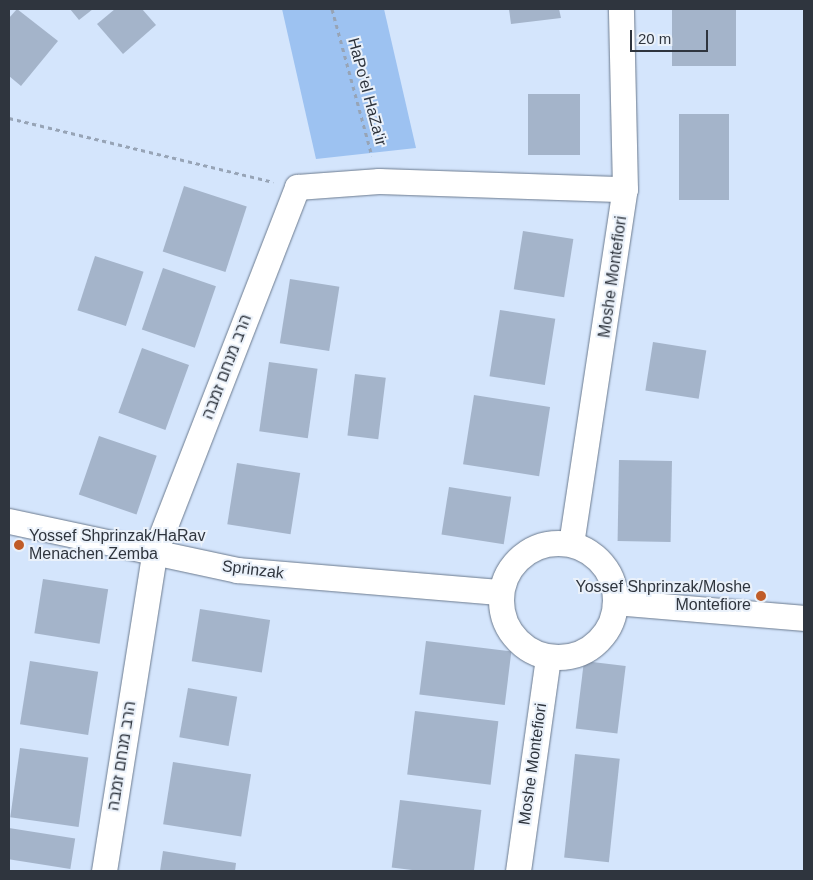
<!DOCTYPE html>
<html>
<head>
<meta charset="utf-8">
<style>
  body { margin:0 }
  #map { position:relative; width:813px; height:880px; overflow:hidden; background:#d4e5fc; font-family:Helvetica,"Noto Sans Hebrew",sans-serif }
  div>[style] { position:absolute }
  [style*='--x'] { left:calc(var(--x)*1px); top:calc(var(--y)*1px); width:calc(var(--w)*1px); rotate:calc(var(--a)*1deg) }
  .green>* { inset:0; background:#9dc2f1 }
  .building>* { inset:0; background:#a4b4ca; transform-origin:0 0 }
  .path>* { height:3px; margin-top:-1.5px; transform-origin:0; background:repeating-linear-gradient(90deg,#97a4b6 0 4px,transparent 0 8px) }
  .roads { filter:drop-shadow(0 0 1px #6b7a8e) drop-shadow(0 0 1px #6b7a8e) }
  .minor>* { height:25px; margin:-12.5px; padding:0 12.5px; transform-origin:12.5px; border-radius:12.5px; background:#fff }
  .minor>.ring { margin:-12.5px; padding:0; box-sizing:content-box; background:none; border:25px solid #fff; border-radius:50% }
  .dots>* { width:14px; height:14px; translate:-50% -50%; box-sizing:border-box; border:2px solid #eaf1fa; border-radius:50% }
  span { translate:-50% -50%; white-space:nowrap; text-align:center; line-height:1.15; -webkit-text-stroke:4px #eaf1fa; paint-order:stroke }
  .street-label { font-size:16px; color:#2f353e }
  .poi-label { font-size:16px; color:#2f353e }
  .left { translate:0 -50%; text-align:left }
  .right { translate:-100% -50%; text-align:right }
  .frame { position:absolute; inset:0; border:10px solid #2f353e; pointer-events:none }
  .scale { position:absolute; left:630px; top:30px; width:78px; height:22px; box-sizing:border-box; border:2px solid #2f353e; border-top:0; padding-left:6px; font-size:15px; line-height:18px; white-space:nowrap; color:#2f353e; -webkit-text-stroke:4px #eaf1fa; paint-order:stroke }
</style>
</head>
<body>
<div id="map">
  <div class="green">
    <div style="clip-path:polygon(282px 9px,384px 9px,416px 148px,316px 159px)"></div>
  </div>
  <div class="building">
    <div style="clip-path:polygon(17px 9px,58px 41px,21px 86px,9px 76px,9px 18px)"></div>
    <div style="clip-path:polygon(70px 9px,93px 9px,79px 20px)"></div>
    <div style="clip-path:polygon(115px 9px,142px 9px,156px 25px,123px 54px,97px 24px)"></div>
    <div style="clip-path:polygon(509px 9px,559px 9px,561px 18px,511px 24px)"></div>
    <div style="left:672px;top:9px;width:64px;height:57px"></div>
    <div style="left:580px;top:94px;width:61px;height:52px;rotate:90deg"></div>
    <div style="left:679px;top:114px;width:50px;height:86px"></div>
    <div style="left:184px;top:186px;width:66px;height:69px;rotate:18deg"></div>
    <div style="left:523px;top:231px;width:51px;height:59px;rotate:9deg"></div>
    <div style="left:95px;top:256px;width:51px;height:57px;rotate:18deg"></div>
    <div style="left:163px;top:268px;width:56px;height:65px;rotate:19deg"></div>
    <div style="left:290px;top:279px;width:50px;height:65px;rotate:9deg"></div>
    <div style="left:500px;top:310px;width:56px;height:67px;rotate:9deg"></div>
    <div style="left:653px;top:342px;width:54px;height:49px;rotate:9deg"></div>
    <div style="left:142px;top:348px;width:50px;height:69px;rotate:20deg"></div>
    <div style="left:269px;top:362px;width:49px;height:70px;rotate:8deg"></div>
    <div style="left:355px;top:374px;width:31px;height:62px;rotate:7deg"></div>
    <div style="left:474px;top:395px;width:77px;height:70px;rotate:9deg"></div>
    <div style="left:99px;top:436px;width:61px;height:62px;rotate:19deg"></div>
    <div style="left:619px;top:460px;width:53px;height:81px;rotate:1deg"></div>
    <div style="left:237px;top:463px;width:64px;height:62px;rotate:9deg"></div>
    <div style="left:449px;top:487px;width:63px;height:48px;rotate:9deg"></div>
    <div style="left:43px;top:579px;width:66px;height:55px;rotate:9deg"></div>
    <div style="left:200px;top:609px;width:71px;height:53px;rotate:9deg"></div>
    <div style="left:426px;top:641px;width:86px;height:54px;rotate:7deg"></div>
    <div style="left:30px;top:661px;width:69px;height:64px;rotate:9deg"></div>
    <div style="left:584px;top:661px;width:42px;height:68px;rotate:7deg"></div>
    <div style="left:188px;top:688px;width:50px;height:50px;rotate:10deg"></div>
    <div style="left:415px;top:711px;width:84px;height:64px;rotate:7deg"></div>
    <div style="left:20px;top:748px;width:69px;height:70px;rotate:8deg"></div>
    <div style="left:575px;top:754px;width:45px;height:104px;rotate:6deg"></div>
    <div style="left:173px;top:762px;width:79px;height:63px;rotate:9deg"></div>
    <div style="left:400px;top:800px;width:82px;height:68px;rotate:7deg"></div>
    <div style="left:9px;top:828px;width:67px;height:31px;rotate:9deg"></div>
    <div style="clip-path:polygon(163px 851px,236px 863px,235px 871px,160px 871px)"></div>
  </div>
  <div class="path">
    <div style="--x:332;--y:9;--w:152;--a:74.8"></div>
    <div style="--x:9;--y:118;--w:272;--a:13.6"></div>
  </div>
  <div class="roads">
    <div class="minor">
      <div style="--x:9;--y:521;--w:233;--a:12.1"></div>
      <div style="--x:237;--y:570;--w:265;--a:4.8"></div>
      <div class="ring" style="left:501px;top:543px;width:89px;height:89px"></div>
      <div style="--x:571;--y:544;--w:359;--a:-81.4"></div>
      <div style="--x:625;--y:189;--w:180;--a:-91.3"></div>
      <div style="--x:615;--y:602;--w:190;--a:4.8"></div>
      <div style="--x:104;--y:871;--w:321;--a:-81"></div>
      <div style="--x:154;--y:554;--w:394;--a:-68.7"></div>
      <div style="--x:297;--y:187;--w:82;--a:-4.2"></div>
      <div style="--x:379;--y:181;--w:246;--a:1.9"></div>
      <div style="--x:518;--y:871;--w:216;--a:-82"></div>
    </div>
  </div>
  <div class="dots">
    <div style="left:19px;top:545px;background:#c05c28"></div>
    <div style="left:761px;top:596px;background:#c05c28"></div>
  </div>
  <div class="street-label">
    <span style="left:367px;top:92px;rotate:75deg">HaPo'el HaZa'ir</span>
    <span style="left:613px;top:277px;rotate:-82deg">Moshe Montefiori</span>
    <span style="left:227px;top:367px;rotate:-69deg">הרב מנחם זמבה</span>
    <span style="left:253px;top:570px;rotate:7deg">Sprinzak</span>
    <span style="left:122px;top:756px;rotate:-81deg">הרב מנחם זמבה</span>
    <span style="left:533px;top:764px;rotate:-82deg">Moshe Montefiori</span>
  </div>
  <div class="poi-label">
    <span class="left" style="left:29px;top:545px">Yossef Shprinzak/HaRav<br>Menachen Zemba</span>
    <span class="right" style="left:751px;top:596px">Yossef Shprinzak/Moshe<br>Montefiore</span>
  </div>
  <div class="frame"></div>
  <div class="scale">20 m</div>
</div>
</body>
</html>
